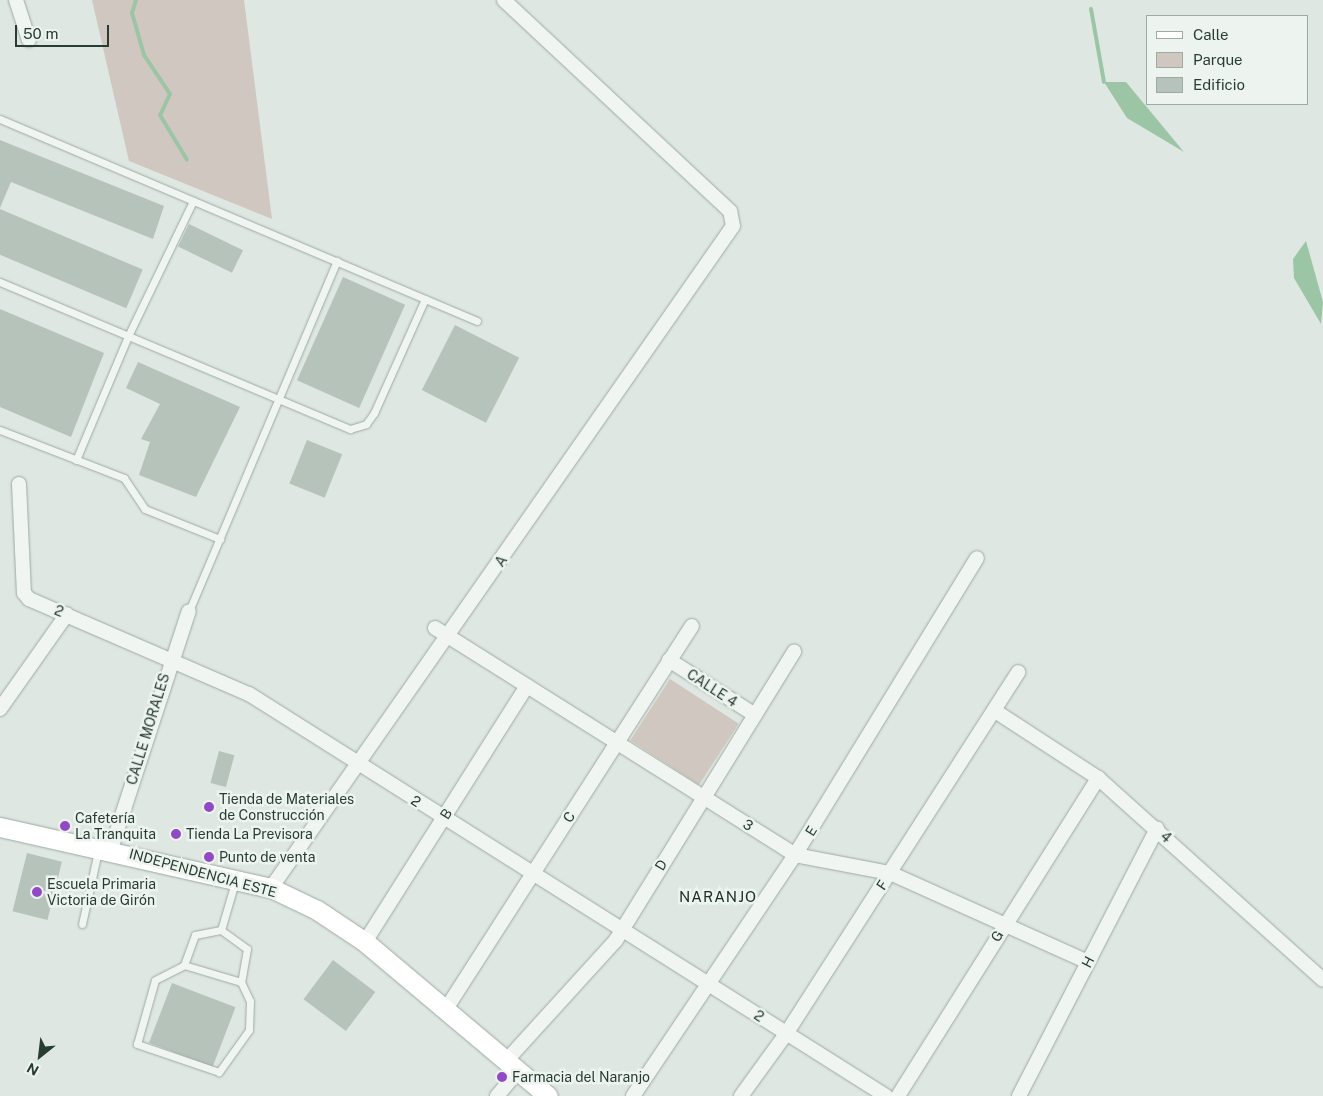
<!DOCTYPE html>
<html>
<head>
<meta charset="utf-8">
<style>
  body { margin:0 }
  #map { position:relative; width:1323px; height:1096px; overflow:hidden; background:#dee7e1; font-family:"Public Sans",sans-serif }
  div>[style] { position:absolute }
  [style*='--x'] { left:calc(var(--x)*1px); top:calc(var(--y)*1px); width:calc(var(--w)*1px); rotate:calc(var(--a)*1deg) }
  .green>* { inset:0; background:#d0c8c0; transform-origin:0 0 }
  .water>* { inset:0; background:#9bc5a5 }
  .stream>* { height:4px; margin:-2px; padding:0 2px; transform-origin:2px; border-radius:2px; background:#9bc5a5 }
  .building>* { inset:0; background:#b6c3ba; transform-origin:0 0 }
  .roads { filter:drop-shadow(0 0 1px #9caaa1) drop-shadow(0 0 1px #9caaa1) }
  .lane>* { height:7px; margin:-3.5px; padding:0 3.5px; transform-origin:3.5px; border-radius:3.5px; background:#f0f5f2 }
  .street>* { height:14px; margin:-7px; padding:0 7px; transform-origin:7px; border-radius:7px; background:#f0f5f2 }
  .secondary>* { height:19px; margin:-9.5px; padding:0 9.5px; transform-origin:9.5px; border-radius:9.5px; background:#fff }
  .dots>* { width:14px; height:14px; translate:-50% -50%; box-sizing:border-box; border:2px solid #edf4f0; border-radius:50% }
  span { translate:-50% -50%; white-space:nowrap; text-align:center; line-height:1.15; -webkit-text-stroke:5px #edf4f0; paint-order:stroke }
  .street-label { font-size:14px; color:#283d30 }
  .poi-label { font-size:14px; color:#283d30 }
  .left { translate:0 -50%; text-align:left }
  .neighbourhood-label { font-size:15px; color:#1a2d22; letter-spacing:1px }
  .legend { position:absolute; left:1146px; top:15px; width:162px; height:90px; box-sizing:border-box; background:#edf4f0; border:1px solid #9eaba3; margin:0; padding:6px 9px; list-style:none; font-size:15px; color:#283d30 }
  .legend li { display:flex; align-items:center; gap:10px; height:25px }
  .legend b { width:25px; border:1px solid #9eaba3 }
  .north { position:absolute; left:15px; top:1031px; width:50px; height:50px; -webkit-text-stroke:4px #edf4f0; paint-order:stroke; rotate:209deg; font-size:14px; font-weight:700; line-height:20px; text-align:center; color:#283d30 }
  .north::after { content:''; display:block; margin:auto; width:18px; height:22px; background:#283d30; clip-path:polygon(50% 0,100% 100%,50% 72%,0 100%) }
  .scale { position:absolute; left:15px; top:25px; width:94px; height:22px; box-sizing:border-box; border:2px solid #283d30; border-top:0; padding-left:6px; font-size:15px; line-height:18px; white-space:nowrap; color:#283d30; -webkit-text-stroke:4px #edf4f0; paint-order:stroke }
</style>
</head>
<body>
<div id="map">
  <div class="green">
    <div style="clip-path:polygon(92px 0,244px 0,272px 219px,129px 161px)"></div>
    <div style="left:670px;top:679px;width:82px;height:73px;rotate:33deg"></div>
  </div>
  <div class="water">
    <div style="clip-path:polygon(1104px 82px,1126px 82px,1184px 152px,1127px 118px)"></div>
    <div style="clip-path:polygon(1306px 241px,1323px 302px,1321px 324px,1294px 278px,1293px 259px)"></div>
  </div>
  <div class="stream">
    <div style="--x:136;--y:0;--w:14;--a:107"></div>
    <div style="--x:132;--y:13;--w:44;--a:74.1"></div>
    <div style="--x:144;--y:55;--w:47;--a:56.3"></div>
    <div style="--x:170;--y:94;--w:23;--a:115"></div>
    <div style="--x:160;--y:115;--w:52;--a:59"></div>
    <div style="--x:1091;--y:9;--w:74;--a:79.9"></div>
  </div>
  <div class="building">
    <div style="clip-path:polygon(0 140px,164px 206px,153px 239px,11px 182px,0 208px)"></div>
    <div style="left:0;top:209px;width:155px;height:42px;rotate:23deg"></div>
    <div style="left:189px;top:224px;width:60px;height:25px;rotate:26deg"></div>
    <div style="left:343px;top:277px;width:68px;height:113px;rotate:24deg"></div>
    <div style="clip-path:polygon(0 309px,104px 353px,71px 437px,0 407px)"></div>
    <div style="left:455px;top:325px;width:72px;height:73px;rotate:27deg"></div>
    <div style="clip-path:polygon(138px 362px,240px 407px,196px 497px,139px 475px,150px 442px,141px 439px,160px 404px,126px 388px)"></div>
    <div style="left:307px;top:440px;width:38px;height:47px;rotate:22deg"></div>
    <div style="left:219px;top:751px;width:16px;height:33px;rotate:15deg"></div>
    <div style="left:27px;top:853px;width:36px;height:60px;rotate:14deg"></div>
    <div style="left:333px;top:960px;width:53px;height:49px;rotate:37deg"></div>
    <div style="left:172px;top:983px;width:68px;height:64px;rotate:21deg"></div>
  </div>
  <div class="roads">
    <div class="lane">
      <div style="--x:0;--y:119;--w:518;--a:22.95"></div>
      <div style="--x:0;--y:282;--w:380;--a:22.8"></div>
      <div style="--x:350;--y:429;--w:17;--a:-17"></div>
      <div style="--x:366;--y:424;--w:14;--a:-54"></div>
      <div style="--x:374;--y:413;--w:125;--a:-65.9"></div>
      <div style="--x:0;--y:430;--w:133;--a:21.2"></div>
      <div style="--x:124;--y:478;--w:37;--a:56"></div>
      <div style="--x:145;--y:509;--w:81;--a:21.8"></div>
      <div style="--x:76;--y:460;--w:134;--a:-67.2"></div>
      <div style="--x:128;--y:336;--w:150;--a:-64.3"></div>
      <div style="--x:189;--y:611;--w:380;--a:-67.1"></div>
      <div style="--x:82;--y:924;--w:75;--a:-77.6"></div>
      <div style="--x:221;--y:930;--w:32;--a:36"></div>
      <div style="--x:247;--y:949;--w:34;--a:100"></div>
      <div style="--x:241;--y:982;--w:21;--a:65"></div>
      <div style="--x:250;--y:1001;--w:29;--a:92"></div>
      <div style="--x:249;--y:1030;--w:52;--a:125.5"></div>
      <div style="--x:219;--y:1072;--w:87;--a:-161.1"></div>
      <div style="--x:137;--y:1044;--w:66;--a:-74.3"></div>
      <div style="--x:155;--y:980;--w:33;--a:-27"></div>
      <div style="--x:184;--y:965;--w:32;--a:-70"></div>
      <div style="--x:195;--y:935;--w:26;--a:-11"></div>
      <div style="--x:221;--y:930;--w:50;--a:-73.7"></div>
      <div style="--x:184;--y:965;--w:59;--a:16.6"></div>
    </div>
    <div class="street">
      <div style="--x:16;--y:0;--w:42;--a:72"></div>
      <div style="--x:19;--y:484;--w:109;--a:87.4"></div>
      <div style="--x:24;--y:593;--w:8;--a:50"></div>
      <div style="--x:29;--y:599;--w:240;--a:23.4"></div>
      <div style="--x:249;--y:694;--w:753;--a:32.26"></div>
      <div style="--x:435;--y:628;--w:426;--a:32.2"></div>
      <div style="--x:795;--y:855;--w:97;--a:10.7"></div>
      <div style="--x:890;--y:873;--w:217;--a:24.2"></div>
      <div style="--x:669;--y:660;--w:102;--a:32.6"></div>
      <div style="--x:0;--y:709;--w:116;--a:-54.8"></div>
      <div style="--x:995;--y:711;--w:123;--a:33"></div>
      <div style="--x:1098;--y:778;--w:302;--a:41.9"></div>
      <div style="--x:111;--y:849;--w:250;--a:-71.9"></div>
      <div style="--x:271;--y:888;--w:807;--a:-55.09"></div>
      <div style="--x:733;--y:226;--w:15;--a:-101"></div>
      <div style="--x:730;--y:211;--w:309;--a:-137"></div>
      <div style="--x:365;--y:942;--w:303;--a:-57.7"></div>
      <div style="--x:446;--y:1009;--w:455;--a:-57.3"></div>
      <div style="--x:506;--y:1061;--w:164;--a:-47.7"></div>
      <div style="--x:616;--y:940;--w:339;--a:-58.3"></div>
      <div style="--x:497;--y:1096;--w:33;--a:-50"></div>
      <div style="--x:633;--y:1096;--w:290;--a:-56.1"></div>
      <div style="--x:795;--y:855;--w:348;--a:-58.5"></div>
      <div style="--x:741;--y:1096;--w:77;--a:-54"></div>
      <div style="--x:786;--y:1034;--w:430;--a:-57.3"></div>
      <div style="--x:898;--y:1096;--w:376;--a:-57.8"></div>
      <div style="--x:1019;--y:1096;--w:301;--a:-62.7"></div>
    </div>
    <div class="secondary">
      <div style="--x:0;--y:827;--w:278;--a:12.7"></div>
      <div style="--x:271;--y:888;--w:51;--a:25.6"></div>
      <div style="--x:317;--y:910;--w:58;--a:33.7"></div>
      <div style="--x:365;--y:942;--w:239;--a:40.1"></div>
    </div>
  </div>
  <div class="dots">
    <div style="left:209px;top:807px;background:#9249c6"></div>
    <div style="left:65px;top:826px;background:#9249c6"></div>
    <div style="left:176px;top:834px;background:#9249c6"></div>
    <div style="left:209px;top:857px;background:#9249c6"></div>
    <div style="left:37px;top:892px;background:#9249c6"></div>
    <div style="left:502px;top:1077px;background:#9249c6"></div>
  </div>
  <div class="street-label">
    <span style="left:501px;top:561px;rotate:-55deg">A</span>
    <span style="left:59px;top:611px;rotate:22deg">2</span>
    <span style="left:712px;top:688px;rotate:33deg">CALLE 4</span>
    <span style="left:148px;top:729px;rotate:-73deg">CALLE MORALES</span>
    <span style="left:416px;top:801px;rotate:33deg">2</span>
    <span style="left:446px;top:814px;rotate:-58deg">B</span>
    <span style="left:569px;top:817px;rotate:-57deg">C</span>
    <span style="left:748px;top:825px;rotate:32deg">3</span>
    <span style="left:811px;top:831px;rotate:-58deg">E</span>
    <span style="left:1166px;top:837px;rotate:42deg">4</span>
    <span style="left:661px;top:865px;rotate:-59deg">D</span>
    <span style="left:203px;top:873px;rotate:15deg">INDEPENDENCIA ESTE</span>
    <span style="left:882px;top:885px;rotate:-57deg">F</span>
    <span style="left:997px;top:936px;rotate:-58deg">G</span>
    <span style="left:1088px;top:962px;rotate:-63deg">H</span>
    <span style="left:759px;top:1016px;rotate:33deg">2</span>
  </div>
  <div class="poi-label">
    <span class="left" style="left:219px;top:807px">Tienda de Materiales<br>de Construcción</span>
    <span class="left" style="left:75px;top:826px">Cafetería<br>La Tranquita</span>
    <span class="left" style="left:186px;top:834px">Tienda La Previsora</span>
    <span class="left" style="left:219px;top:857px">Punto de venta</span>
    <span class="left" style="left:47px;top:892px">Escuela Primaria<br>Victoria de Girón</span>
    <span class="left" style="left:512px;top:1077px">Farmacia del Naranjo</span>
  </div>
  <div class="neighbourhood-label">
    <span style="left:718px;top:897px">NARANJO</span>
  </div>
  <ul class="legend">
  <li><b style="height:6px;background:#fff"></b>Calle</li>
  <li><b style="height:14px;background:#d0c8c0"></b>Parque</li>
  <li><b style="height:14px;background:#b6c3ba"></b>Edificio</li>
  </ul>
  <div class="north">N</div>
  <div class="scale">50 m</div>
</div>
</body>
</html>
